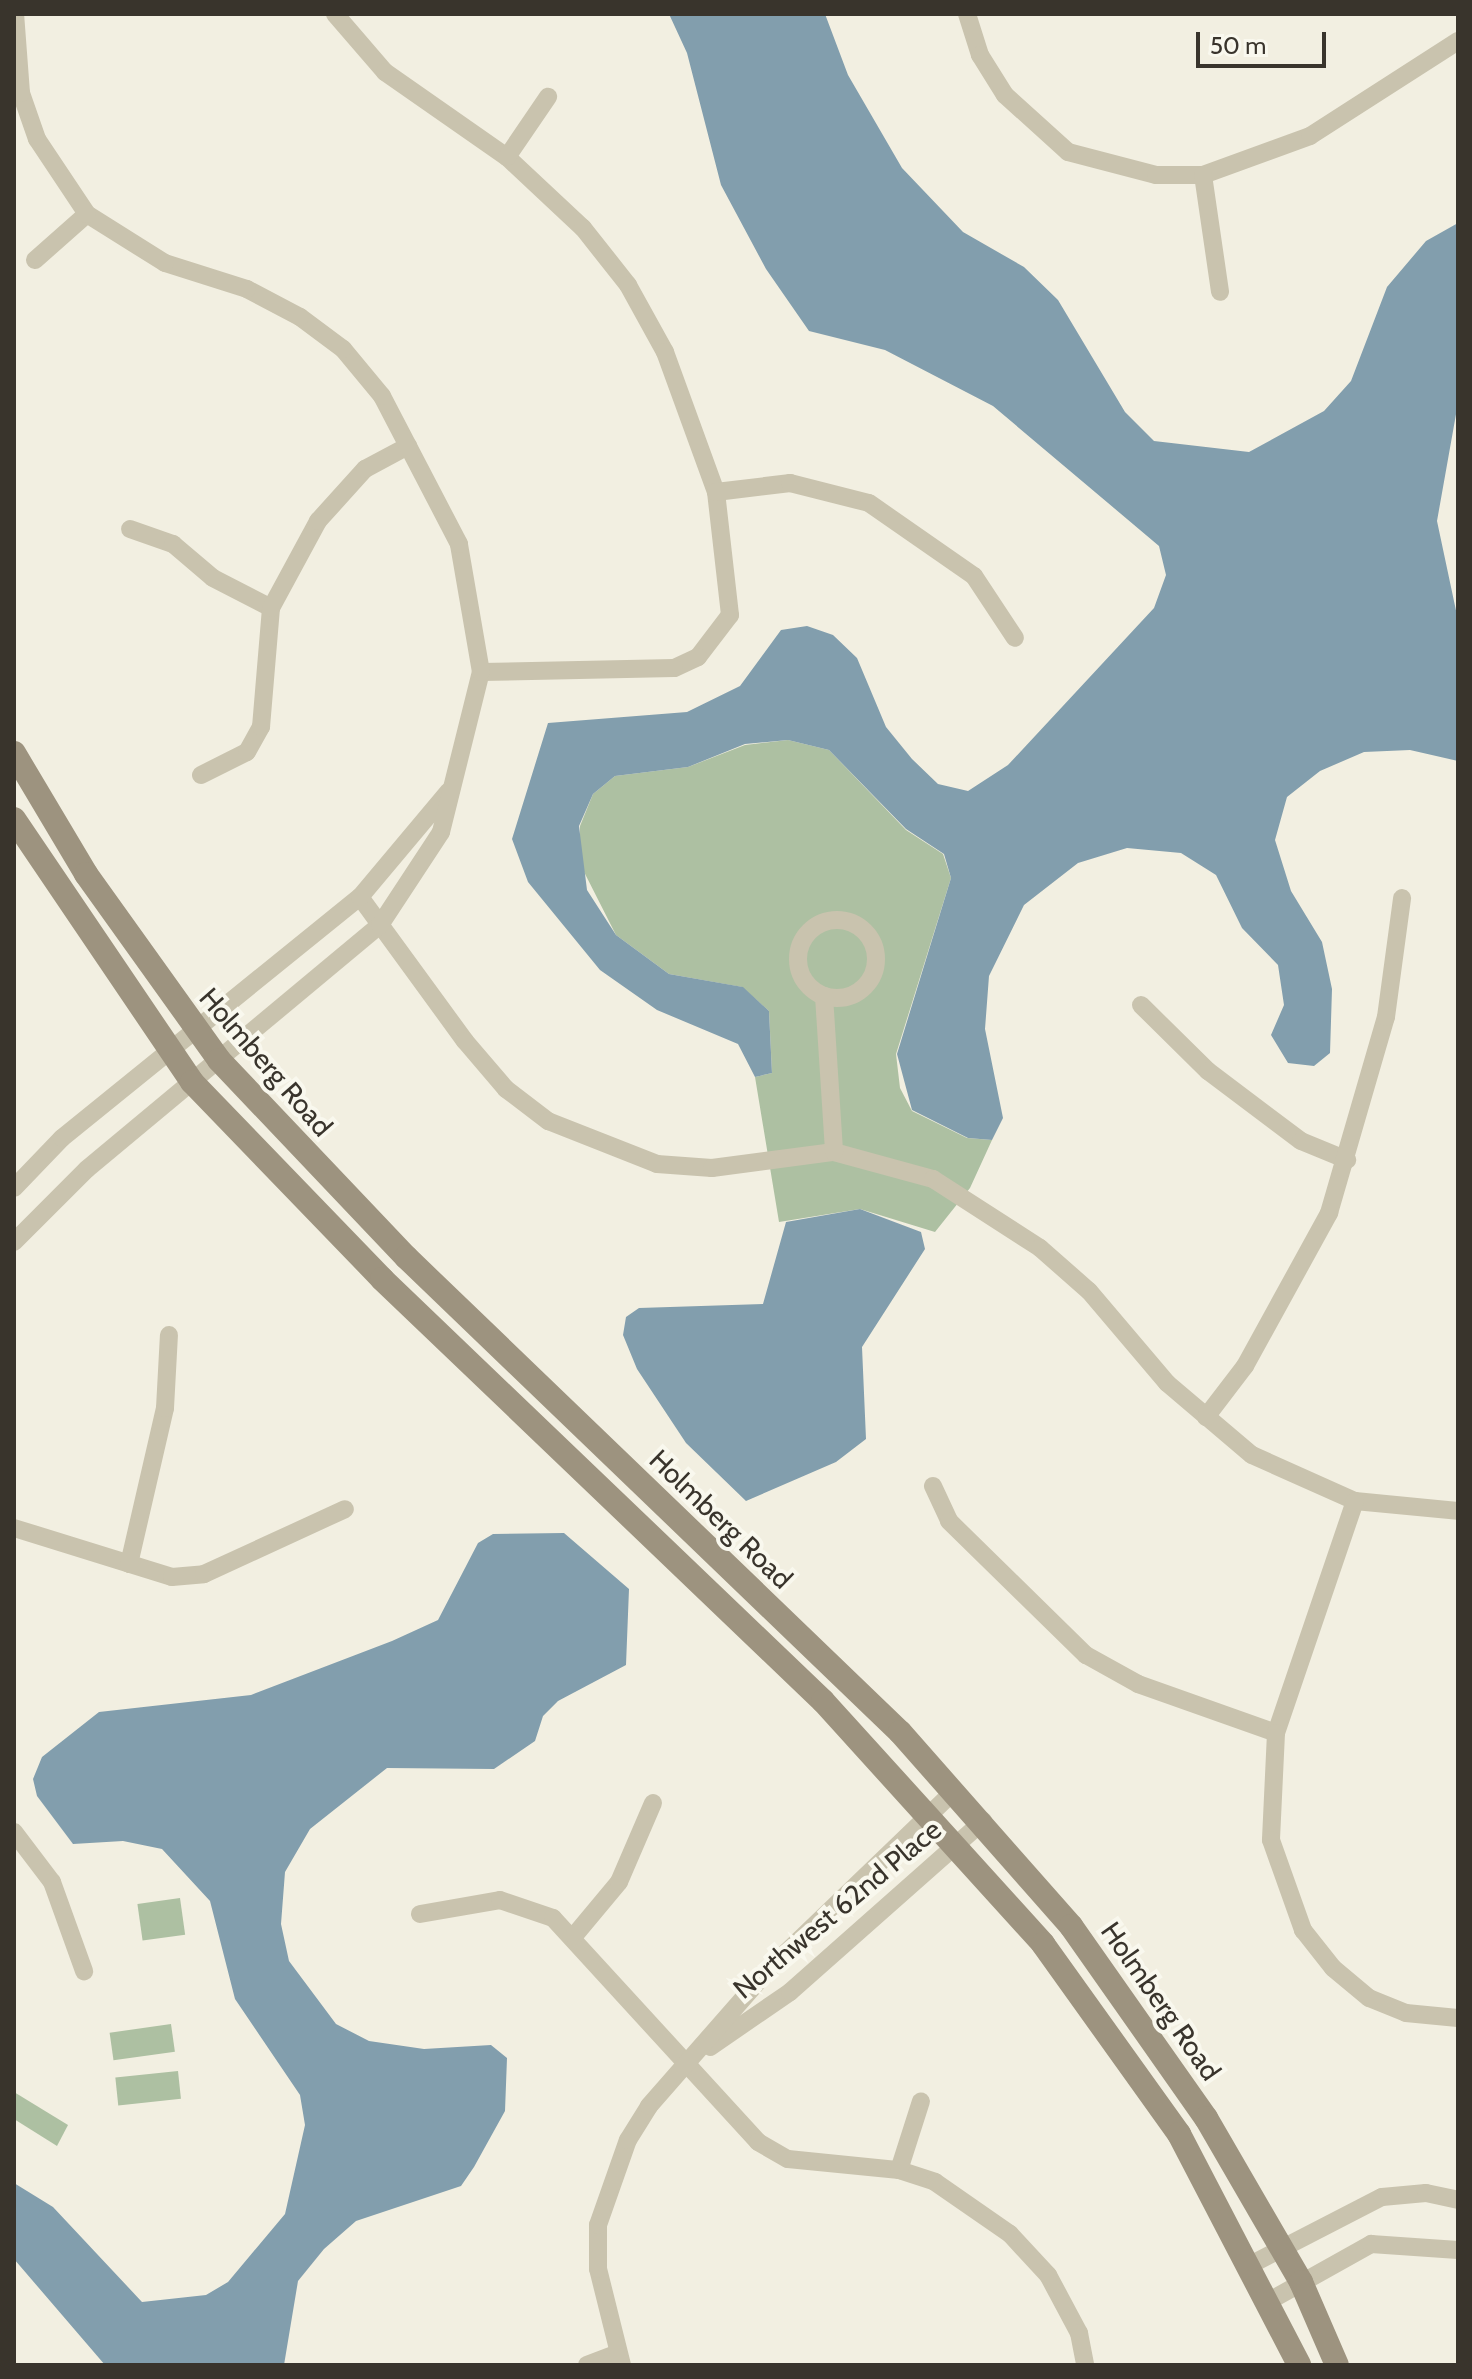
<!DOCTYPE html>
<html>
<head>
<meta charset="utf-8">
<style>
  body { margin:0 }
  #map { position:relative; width:1472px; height:2379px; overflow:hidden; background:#f2efe1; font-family:Cabin,sans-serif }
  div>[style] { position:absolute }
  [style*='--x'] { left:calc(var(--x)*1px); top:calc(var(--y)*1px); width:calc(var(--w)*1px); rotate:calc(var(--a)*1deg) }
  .green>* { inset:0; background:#adc0a2; transform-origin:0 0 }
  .water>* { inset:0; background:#829ead }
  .street>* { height:18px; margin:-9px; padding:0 9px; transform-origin:9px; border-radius:9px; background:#c9c3ae }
  .street>.ring { margin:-9px; padding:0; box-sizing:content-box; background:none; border:18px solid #c9c3ae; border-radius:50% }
  .secondary>* { height:24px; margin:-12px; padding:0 12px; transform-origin:12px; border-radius:12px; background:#9d937f }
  span { translate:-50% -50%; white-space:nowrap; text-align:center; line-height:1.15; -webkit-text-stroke:8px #f9f8ee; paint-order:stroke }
  .street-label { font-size:28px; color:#39342c }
  .frame { position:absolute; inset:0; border:16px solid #39342c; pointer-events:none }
  .scale { position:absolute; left:1196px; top:32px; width:130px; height:36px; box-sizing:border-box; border:4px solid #39342c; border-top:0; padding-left:10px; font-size:24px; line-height:28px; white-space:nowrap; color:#39342c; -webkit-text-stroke:6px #f9f8ee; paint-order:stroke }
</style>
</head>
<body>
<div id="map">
  <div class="green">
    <div style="clip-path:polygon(788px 740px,829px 750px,906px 830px,943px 854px,951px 878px,896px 1054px,900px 1088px,912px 1111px,967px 1138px,992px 1140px,970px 1188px,935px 1232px,860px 1209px,779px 1222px,755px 1077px,772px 1073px,769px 1011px,742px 987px,669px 974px,616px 935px,579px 862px,580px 826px,593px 794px,615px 776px,688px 767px,745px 745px)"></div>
    <div style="left:180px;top:1898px;width:37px;height:43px;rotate:82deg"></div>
    <div style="left:171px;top:2024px;width:28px;height:62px;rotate:82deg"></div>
    <div style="left:178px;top:2071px;width:28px;height:63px;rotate:84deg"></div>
    <div style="clip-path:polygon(14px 2092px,68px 2125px,57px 2146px,14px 2119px)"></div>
  </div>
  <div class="water">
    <div style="clip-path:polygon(669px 14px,825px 14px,848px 75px,902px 168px,963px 232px,1024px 267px,1058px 300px,1125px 412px,1154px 441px,1249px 452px,1324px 411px,1351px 381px,1387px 287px,1426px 241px,1458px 223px,1458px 403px,1437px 521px,1458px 620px,1458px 761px,1410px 750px,1364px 752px,1320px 771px,1287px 797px,1275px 840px,1291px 891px,1322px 942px,1332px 989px,1330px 1053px,1314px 1066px,1288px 1063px,1271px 1035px,1284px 1005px,1278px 965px,1242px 928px,1216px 875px,1181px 853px,1127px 848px,1078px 863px,1024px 905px,989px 976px,985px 1029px,1003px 1118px,992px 1140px,968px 1138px,912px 1110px,897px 1054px,951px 878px,944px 854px,906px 829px,829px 750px,788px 740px,745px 744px,688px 767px,615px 776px,593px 794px,579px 826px,587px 890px,616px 935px,669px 974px,743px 987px,769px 1011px,772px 1073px,755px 1077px,738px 1044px,657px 1010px,600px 970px,528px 882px,512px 839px,548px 723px,687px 712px,740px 686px,781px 630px,807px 626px,833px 635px,857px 658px,886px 727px,912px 759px,938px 784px,968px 791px,1008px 765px,1154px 608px,1166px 575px,1159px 546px,993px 406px,885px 350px,809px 331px,766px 269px,721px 185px,687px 53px)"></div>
    <div style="clip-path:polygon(860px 1209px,921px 1232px,925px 1249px,862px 1347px,866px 1439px,836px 1462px,746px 1501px,686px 1443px,637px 1369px,623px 1335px,626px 1317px,639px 1308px,763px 1304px,786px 1222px)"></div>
    <div style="clip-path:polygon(564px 1533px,629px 1589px,626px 1665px,558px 1701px,543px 1716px,535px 1741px,494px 1769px,387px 1768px,310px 1829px,285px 1872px,281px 1924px,289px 1961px,336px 2024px,369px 2041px,424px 2049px,491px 2045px,507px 2058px,505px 2111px,474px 2167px,461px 2186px,356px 2221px,324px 2249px,298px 2281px,284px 2365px,105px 2365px,14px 2259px,14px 2183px,53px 2207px,142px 2302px,206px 2295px,228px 2282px,285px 2214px,305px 2125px,300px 2095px,235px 1999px,210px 1901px,162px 1849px,123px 1841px,73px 1844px,37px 1796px,33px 1779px,42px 1757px,99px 1712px,251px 1695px,392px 1641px,438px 1620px,478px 1543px,493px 1534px)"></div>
  </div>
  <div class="street">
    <div style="--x:335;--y:14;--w:77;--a:49.2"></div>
    <div style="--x:385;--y:72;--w:149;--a:34.9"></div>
    <div style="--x:507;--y:157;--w:104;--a:43.1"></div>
    <div style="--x:583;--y:228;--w:73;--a:51.7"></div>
    <div style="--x:628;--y:285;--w:77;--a:61.1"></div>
    <div style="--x:665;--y:352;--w:149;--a:70"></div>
    <div style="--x:716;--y:492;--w:124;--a:83.5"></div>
    <div style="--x:730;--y:615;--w:53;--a:127.3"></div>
    <div style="--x:698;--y:657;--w:26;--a:155"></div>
    <div style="--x:674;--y:668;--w:193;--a:178.8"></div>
    <div style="--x:967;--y:14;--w:43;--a:72.4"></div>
    <div style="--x:980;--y:55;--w:47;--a:58"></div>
    <div style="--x:1005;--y:95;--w:85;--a:42.1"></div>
    <div style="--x:1068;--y:152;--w:91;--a:14.6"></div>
    <div style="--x:1156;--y:175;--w:47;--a:0"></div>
    <div style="--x:1203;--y:175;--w:114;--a:-20"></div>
    <div style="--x:1310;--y:136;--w:176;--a:-32.7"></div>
    <div style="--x:507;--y:157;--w:73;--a:-55.7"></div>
    <div style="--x:1203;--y:175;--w:118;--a:81.7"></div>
    <div style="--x:35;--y:260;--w:69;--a:-41.5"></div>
    <div style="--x:716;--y:492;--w:75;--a:-6.9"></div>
    <div style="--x:790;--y:483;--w:81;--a:14.2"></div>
    <div style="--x:869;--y:503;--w:128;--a:34.8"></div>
    <div style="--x:974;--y:576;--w:74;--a:56.5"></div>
    <div style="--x:130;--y:529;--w:46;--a:19.2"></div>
    <div style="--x:173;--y:544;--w:52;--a:40.4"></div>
    <div style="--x:213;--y:578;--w:65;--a:27.3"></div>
    <div style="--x:201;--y:775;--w:51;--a:-26.6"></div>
    <div style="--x:247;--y:752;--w:29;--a:-61"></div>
    <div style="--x:261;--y:727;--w:119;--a:-85.2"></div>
    <div style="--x:271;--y:608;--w:99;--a:-61.6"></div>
    <div style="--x:318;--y:521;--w:70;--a:-47.9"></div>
    <div style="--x:365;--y:469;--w:49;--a:-28.1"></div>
    <div style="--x:360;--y:897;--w:178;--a:53.9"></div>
    <div style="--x:465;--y:1041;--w:63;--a:49.5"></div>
    <div style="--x:506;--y:1089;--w:53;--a:37.3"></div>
    <div style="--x:548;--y:1121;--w:117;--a:21.5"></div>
    <div style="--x:657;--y:1164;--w:55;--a:4.2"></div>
    <div style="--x:712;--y:1168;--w:123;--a:-7.5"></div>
    <div style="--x:834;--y:1152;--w:103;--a:15.3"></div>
    <div style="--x:933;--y:1179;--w:127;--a:32.8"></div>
    <div style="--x:1040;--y:1248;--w:65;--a:41.3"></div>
    <div style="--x:1089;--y:1291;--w:121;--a:49.7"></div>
    <div style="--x:1167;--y:1383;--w:111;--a:40.3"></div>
    <div style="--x:1252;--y:1455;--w:113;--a:24.1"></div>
    <div style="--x:1355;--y:1501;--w:103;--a:5.5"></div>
    <div class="ring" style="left:798px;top:920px;width:60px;height:60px"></div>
    <div style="--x:824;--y:996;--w:156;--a:86.3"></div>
    <div style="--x:1141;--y:1005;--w:94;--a:44.6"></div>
    <div style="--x:1208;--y:1071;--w:116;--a:37"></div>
    <div style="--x:1301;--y:1141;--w:50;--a:22.4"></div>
    <div style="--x:14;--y:1188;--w:69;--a:-46.2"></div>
    <div style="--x:62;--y:1138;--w:383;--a:-39"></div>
    <div style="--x:360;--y:897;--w:138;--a:-50"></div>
    <div style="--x:14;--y:1242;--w:103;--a:-45"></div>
    <div style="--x:87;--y:1169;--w:381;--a:-39.8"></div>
    <div style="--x:380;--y:925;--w:111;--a:-56.7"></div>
    <div style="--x:441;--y:832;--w:165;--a:-76"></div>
    <div style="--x:481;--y:672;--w:130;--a:-99.8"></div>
    <div style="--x:459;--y:544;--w:167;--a:-117.5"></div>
    <div style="--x:382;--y:396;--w:61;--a:-129.7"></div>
    <div style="--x:343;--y:349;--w:54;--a:-143.3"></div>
    <div style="--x:300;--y:317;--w:60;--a:-152.2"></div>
    <div style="--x:247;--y:289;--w:86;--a:-162.4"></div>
    <div style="--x:165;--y:263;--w:92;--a:-147.9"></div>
    <div style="--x:87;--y:214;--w:90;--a:-123.7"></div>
    <div style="--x:37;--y:139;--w:49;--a:-109.2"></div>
    <div style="--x:21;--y:93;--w:79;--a:-94.3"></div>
    <div style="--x:1206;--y:1417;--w:64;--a:-52.6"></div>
    <div style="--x:1245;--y:1366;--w:175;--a:-61.2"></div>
    <div style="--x:1329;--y:1213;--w:204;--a:-73.8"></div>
    <div style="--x:1386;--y:1017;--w:120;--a:-82.3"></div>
    <div style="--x:933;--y:1486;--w:38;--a:65"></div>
    <div style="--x:949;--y:1521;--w:192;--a:44.4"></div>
    <div style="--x:1086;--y:1655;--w:60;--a:29.1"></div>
    <div style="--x:1138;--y:1684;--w:146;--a:19.5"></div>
    <div style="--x:1355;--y:1501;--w:245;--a:108.8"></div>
    <div style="--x:1276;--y:1733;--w:107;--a:92.7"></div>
    <div style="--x:1271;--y:1840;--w:96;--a:70.4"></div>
    <div style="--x:1303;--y:1930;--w:48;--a:51.7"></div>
    <div style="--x:1333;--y:1968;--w:47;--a:39.8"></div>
    <div style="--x:1369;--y:1998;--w:40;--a:22"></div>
    <div style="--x:1406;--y:2013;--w:52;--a:5.5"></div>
    <div style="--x:14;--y:1528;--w:165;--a:17.2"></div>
    <div style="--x:172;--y:1577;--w:32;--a:-5"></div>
    <div style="--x:204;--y:1574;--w:155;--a:-24.7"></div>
    <div style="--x:129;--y:1564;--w:160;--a:-77"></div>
    <div style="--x:165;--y:1408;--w:73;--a:-86.9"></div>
    <div style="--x:14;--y:1832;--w:63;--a:52.8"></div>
    <div style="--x:52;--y:1882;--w:95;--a:70.2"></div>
    <div style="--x:420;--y:1914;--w:81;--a:-9.9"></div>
    <div style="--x:500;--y:1900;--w:56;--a:18.8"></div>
    <div style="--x:553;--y:1918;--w:304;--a:47.5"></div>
    <div style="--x:758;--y:2142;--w:34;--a:30"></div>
    <div style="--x:788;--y:2159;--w:112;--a:5.7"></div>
    <div style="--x:899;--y:2170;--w:38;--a:18"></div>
    <div style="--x:935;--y:2182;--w:91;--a:34.7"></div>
    <div style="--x:1010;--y:2234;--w:56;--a:47.2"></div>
    <div style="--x:1048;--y:2275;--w:66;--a:61.9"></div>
    <div style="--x:1079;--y:2333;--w:33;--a:79"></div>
    <div style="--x:574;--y:1936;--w:70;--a:-50.2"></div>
    <div style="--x:619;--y:1882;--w:86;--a:-66.7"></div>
    <div style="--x:710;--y:2047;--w:97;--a:-34.5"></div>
    <div style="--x:790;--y:1992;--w:258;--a:-41.5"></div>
    <div style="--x:899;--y:2170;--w:72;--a:-72.3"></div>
    <div style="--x:1252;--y:2264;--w:146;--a:-27.3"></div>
    <div style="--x:1382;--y:2197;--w:44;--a:-5.2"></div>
    <div style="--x:1426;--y:2193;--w:33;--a:12"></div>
    <div style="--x:1271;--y:2300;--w:115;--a:-29.2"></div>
    <div style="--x:1371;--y:2244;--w:87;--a:3.9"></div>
    <div style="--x:587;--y:2365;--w:31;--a:-21"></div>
    <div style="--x:622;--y:2365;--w:99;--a:-104"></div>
    <div style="--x:598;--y:2269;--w:44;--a:-90"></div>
    <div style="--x:598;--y:2225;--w:90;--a:-70.6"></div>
    <div style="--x:628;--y:2140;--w:40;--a:-58"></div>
    <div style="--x:649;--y:2106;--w:179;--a:-48.8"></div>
    <div style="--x:767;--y:1971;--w:260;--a:-43.9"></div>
  </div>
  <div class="secondary">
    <div style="--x:14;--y:753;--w:141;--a:59.2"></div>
    <div style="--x:86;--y:874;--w:229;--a:54.4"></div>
    <div style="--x:219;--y:1060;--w:272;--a:46.5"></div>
    <div style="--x:406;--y:1257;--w:685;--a:43.88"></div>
    <div style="--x:900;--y:1732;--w:259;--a:48.6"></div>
    <div style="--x:1071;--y:1926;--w:235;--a:54.9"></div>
    <div style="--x:1206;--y:2118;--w:190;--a:59.9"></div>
    <div style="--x:1301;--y:2282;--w:90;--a:66.6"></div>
    <div style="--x:14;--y:819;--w:318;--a:55.9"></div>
    <div style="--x:192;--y:1082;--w:274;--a:46"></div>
    <div style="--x:382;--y:1279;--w:610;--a:43.74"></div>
    <div style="--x:823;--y:1701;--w:328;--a:47.8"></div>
    <div style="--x:1043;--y:1944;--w:234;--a:54.4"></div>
    <div style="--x:1179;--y:2134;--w:260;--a:62.5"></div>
  </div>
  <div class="street-label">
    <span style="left:266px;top:1062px;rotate:49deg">Holmberg Road</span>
    <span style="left:721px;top:1519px;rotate:44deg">Holmberg Road</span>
    <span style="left:837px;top:1909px;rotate:-40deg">Northwest 62nd Place</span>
    <span style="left:1161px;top:2001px;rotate:55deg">Holmberg Road</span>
  </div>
  <div class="frame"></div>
  <div class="scale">50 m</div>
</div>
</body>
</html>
